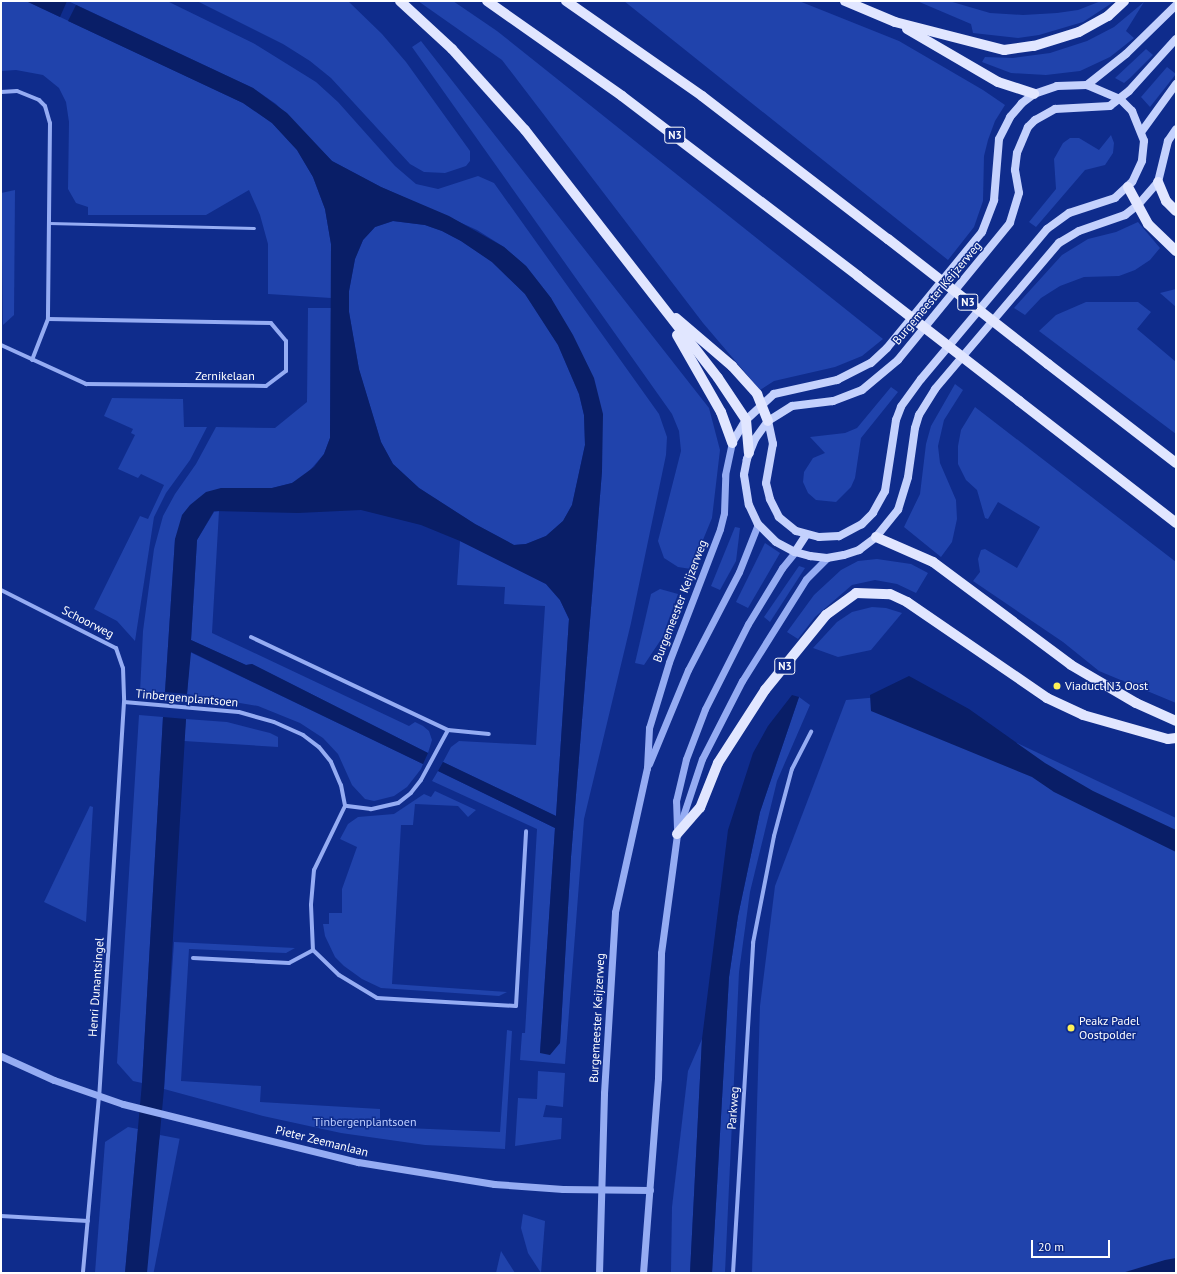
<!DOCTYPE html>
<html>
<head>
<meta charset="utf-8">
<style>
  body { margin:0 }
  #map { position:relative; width:1177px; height:1274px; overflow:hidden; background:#0f2c8c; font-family:"PT Sans",sans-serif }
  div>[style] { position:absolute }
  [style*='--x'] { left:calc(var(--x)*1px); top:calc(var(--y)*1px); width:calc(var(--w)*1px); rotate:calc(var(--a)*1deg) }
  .green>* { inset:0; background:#2043ac; transform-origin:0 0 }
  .water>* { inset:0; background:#091e67 }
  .service>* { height:3px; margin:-1.5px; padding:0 1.5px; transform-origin:1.5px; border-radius:1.5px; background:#95acf3 }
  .minor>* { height:4px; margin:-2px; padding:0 2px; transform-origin:2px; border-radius:2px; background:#95acf3 }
  .tertiary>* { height:7px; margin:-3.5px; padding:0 3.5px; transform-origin:3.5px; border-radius:3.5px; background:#95acf3 }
  .secondary>* { height:8px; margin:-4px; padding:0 4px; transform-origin:4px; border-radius:4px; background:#c4d1fd }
  .primary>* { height:10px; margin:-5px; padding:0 5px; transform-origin:5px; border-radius:5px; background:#e1e6ff }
  .primary-bridge>* { height:10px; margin:-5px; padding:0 5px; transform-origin:5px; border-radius:5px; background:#e1e6ff }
  .dots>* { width:11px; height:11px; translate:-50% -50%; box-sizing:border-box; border:2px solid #0f2c8c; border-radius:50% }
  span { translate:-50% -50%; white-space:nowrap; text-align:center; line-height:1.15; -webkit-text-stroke:3px #0f2c8c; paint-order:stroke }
  .shield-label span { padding:1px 3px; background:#0f2c8c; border:1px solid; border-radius:3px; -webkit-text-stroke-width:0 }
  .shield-label { font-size:11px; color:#fff; font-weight:700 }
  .street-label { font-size:12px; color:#fff }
  .poi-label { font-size:12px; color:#fff }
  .left { translate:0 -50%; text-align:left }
  .park-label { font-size:12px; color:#bdcdfe }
  .frame { position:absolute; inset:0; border:2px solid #fff; pointer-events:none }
  .scale { position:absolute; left:1031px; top:1240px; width:79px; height:18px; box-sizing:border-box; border:2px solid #fff; border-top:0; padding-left:5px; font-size:12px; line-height:14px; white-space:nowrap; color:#fff; -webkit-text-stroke:3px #0f2c8c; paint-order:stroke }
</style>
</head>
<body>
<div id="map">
  <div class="green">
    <div style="clip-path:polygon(1px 1px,26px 1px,243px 103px,272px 123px,297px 150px,313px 177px,325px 209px,331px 244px,331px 298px,268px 294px,268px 244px,260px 215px,249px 190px,206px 215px,88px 215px,88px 207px,76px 203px,68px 189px,69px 122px,66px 102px,59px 88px,43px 75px,16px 70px,1px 71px)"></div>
    <div style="clip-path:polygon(68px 1px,167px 1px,253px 43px,316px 82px,338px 102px,395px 166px,416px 184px,438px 189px,478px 176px,494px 183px,659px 414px,667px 437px,666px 455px,631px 623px,584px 819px,565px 1064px,520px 1060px,522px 1033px,525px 1033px,537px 829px,432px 781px,438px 771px,555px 828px,540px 1053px,560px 1043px,571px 857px,602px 471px,551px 298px,526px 266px,504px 247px,477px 230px,381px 187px,332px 161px,276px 104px,253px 88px)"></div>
    <div style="clip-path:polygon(197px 1px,348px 1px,382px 34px,406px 62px,470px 151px,470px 161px,466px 166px,445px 173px,424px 172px,410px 164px,331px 78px,310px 61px,283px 44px)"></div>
    <div style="clip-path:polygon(418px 1px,453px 1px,497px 31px,883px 339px,862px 356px,835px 367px,774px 381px,760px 390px,703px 323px,502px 60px)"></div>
    <div style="clip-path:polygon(624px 1px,799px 1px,899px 41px,983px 90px,1005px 105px,995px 121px,988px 140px,984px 156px,983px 201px,974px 227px,948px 260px)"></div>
    <div style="clip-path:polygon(917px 1px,949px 1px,990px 13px,1023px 15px,1057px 13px,1078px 10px,1101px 1px,1115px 1px,1083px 22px,1039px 35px,1018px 38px,973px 33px,971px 24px)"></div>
    <div style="clip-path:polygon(1144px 2px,1126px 31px,1134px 38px,1110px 57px,1080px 71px,1046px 75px,1011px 73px,982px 62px,985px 57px,1013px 58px,1050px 53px,1087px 41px,1114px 27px)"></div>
    <div style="clip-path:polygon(421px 41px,709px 408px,720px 450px,712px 518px,691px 569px,678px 567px,664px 558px,658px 541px,681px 451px,679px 431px,672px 414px,412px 47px)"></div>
    <div style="clip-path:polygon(1146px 49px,1153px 55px,1130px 78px,1124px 83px,1115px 78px)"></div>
    <div style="clip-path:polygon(1167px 67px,1176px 74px,1150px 107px,1141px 97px)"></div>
    <div style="clip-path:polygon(1111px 135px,1114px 143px,1113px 153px,1105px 165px,1085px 170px,1036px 227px,1029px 222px,1056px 189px,1054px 159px,1063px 143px,1070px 138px,1079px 138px,1099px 150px)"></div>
    <div style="clip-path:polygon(15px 190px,14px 315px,3px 325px,1px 193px)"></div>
    <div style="clip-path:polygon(393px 221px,425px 225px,442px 231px,461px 241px,492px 262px,525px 294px,558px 345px,579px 394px,584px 415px,585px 445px,572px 505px,563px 521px,546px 536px,526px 544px,514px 545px,475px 524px,419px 488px,393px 464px,381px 442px,359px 370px,349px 312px,349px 291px,355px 259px,363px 240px,375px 227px)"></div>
    <div style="clip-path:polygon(1138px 222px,1160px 248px,1150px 260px,1135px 270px,1119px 276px,1084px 277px,1060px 286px,1041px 298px,1025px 315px,1014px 308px,1062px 255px,1088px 239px,1116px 232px)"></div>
    <div style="clip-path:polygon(1176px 289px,1176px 307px,1160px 293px)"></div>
    <div style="clip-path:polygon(1086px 302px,1138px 302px,1151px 312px,1137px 329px,1176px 362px,1176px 434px,1039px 331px,1056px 315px)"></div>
    <div style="clip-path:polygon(308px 308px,331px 308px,330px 438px,324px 454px,305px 476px,292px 483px,272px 488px,221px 488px,175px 539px,165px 692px,140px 692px,143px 631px,154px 549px,163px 516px,175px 494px,196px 464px,216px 427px,275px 428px,307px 402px)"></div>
    <div style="clip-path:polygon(955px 384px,963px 390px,944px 420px,938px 446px,940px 463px,956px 500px,957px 519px,952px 542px,941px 557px,904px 527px,920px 494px,926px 444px,931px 426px)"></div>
    <div style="clip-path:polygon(891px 387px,898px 392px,861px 438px,855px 478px,851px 487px,836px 502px,816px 500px,808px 493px,803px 482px,804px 472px,813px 458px,825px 453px,810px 437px,845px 433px,857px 428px)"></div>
    <div style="clip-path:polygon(112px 398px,183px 399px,184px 427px,207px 427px,190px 460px,166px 493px,154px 517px,135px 641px,117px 621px,94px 609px,140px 516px,148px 519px,164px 485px,141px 474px,138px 478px,118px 469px,135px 435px,131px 433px,133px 429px,104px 416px)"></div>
    <div style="clip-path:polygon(975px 407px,1176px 562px,1176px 703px,1099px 671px,1063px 642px,973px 581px,980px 572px,978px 559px,981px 550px,985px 549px,1017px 568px,1040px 527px,998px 502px,988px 519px,985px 518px,977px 490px,966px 480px,958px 464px,958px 446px,961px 430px)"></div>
    <div style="clip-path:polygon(219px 511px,212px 633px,409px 726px,415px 722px,423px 726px,429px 731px,432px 740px,428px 753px,252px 664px,246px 665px,191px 640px,197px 540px,214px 512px)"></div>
    <div style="clip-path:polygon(735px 527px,740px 528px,736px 561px,720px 590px,711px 586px)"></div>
    <div style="clip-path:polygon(460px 541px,546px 584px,560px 600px,569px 619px,556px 816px,443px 762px,451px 747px,459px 741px,536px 745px,545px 606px,504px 604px,505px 587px,457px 585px)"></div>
    <div style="clip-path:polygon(765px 543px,780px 553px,748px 608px,736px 602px)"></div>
    <div style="clip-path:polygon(877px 559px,911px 564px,928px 573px,916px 593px,897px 584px,875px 580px,852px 585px,815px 617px,798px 639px,787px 632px,814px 595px,841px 570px,858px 561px)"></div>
    <div style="clip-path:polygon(799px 566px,805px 568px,770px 622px,764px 617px)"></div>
    <div style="clip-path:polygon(660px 589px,678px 594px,662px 638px,644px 665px,635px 663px,651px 594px)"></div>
    <div style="clip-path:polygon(872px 607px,886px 608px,902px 613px,871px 650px,838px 657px,813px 648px,837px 622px,852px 612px)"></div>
    <div style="clip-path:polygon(190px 652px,423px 764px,421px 769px,407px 787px,394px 796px,374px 801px,365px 799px,352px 785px,338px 754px,323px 738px,300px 723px,258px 706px,187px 694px)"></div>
    <div style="clip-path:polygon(913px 694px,1176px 818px,1176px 1273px,752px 1273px,760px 1006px,775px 886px,846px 700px)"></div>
    <div style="clip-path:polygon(799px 697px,810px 705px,777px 781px,750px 892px,739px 972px,725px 1273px,712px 1273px,729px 977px,738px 916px,760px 812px)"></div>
    <div style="clip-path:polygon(139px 715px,163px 717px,142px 1083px,133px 1081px,117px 1063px)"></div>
    <div style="clip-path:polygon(186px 719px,227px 722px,270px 733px,278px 737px,278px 747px,184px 741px)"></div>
    <div style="clip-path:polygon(435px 791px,476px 810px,468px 817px,458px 806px,415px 804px,413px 825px,401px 825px,392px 984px,507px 992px,499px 996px,381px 988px,362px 979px,344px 966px,335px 957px,325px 936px,323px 924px,329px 924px,329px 913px,342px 913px,342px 889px,357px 847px,340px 839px,348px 824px,358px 817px,394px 814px,424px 794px,431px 797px)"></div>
    <div style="clip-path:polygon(90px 806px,93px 807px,86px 922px,44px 902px)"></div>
    <div style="clip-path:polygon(174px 942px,295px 948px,286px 953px,189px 949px,181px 1081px,261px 1086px,260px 1102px,380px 1109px,380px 1124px,383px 1127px,500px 1132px,507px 1030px,512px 1031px,505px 1149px,425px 1145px,341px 1133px,263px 1116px,164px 1089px)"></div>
    <div style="clip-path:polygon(702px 1039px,690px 1273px,671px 1273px,672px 1207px,688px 1071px)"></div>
    <div style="clip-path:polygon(538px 1071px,565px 1073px,563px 1107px,546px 1105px,543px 1117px,562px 1118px,561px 1139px,515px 1146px,518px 1098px,537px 1099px)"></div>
    <div style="clip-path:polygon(128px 1127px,138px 1129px,125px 1273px,95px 1273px,105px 1142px)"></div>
    <div style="left:160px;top:1135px;width:20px;height:139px;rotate:11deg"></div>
    <div style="clip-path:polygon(523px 1214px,545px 1221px,541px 1273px,528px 1253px,521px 1228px)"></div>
    <div style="clip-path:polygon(501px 1251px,515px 1273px,496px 1273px)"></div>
  </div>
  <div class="water">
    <div style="clip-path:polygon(26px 1px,67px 1px,60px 17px)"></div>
    <div style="clip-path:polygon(evenodd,76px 5px,253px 88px,287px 113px,332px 161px,381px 187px,449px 216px,504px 247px,526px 266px,551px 298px,573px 335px,594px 378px,603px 414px,602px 471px,571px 857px,560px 1043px,550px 1055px,540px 1053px,555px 828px,438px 771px,443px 762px,556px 816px,569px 619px,560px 600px,546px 584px,460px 541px,421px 525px,361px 510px,298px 513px,214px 511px,197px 540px,191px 640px,246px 665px,252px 664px,428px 753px,423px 764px,191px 652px,187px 694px,165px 692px,175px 539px,182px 515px,190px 505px,206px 492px,221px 488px,272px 488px,292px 483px,314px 467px,324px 454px,330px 438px,331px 244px,325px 209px,313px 177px,297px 150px,272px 123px,243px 103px,68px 21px,76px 5px,393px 221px,425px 225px,442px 231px,461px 241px,492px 262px,525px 294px,558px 345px,579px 394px,584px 415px,585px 445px,572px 505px,563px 521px,546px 536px,526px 544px,514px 545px,475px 524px,419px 488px,393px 464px,381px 442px,359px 369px,349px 312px,349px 291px,355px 259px,363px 240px,375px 227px,393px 221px)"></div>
    <div style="clip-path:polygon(909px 676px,969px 709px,1045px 763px,1093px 791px,1176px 830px,1176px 852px,1054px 792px,1032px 777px,871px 711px,870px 695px)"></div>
    <div style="clip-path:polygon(792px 695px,799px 697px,760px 812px,738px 916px,729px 977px,712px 1273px,690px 1273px,702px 1039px,728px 830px,753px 753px,768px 726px)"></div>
    <div style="clip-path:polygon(163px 717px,186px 719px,164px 1089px,147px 1273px,125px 1273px,142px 1083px)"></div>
    <div style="clip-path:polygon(1176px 1258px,1176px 1273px,1122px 1273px,1165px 1260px)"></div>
  </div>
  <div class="service">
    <div style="--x:49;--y:223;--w:205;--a:1.4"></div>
  </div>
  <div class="minor">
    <div style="--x:1;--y:92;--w:16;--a:-4"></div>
    <div style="--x:17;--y:91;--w:24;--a:22"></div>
    <div style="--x:39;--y:100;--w:8;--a:45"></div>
    <div style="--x:45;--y:106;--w:18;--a:74"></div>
    <div style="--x:50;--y:123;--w:196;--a:90.6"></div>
    <div style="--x:48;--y:319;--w:44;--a:111.3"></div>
    <div style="--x:1;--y:345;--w:94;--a:24.6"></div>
    <div style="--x:86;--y:384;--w:180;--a:0.6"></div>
    <div style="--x:266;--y:386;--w:25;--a:-37"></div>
    <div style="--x:286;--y:371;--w:30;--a:-90"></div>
    <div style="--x:286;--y:341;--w:23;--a:-130"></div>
    <div style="--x:271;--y:323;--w:223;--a:-179"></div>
    <div style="--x:1;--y:590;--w:129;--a:26.8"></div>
    <div style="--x:116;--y:648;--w:21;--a:71"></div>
    <div style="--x:123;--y:668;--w:34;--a:88"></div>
    <div style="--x:124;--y:702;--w:395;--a:93.6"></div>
    <div style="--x:99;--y:1096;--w:178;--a:95.2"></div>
    <div style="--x:251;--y:637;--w:218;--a:25.3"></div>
    <div style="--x:448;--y:730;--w:57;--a:118.4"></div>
    <div style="--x:421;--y:780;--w:16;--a:128"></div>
    <div style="--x:411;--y:793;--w:16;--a:142"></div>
    <div style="--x:398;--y:803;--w:28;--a:167"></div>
    <div style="--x:371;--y:809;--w:26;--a:-173"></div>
    <div style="--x:124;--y:702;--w:115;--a:5"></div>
    <div style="--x:239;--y:712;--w:36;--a:16"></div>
    <div style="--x:274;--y:722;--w:32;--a:24"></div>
    <div style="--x:303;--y:735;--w:20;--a:37"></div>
    <div style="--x:319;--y:747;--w:19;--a:51"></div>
    <div style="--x:331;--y:762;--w:25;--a:67"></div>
    <div style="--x:341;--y:785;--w:21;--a:79"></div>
    <div style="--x:345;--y:806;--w:71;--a:115.8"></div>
    <div style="--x:314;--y:870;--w:35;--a:95"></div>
    <div style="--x:311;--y:905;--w:45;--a:87.5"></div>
    <div style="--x:313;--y:950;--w:36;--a:44"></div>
    <div style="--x:339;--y:975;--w:44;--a:31.2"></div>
    <div style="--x:377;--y:998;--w:139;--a:3.3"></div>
    <div style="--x:516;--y:1006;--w:175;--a:-86.7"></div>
    <div style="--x:448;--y:730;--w:41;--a:5.6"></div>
    <div style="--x:193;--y:958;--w:96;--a:3"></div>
    <div style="--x:289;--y:963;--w:27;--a:-28"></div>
    <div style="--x:1;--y:1216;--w:87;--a:3.3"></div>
    <div style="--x:733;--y:1273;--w:331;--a:-86.5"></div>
    <div style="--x:753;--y:943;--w:109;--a:-78.9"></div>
    <div style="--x:774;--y:836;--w:69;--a:-75"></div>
    <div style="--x:792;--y:769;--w:42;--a:-62.8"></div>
  </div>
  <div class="tertiary">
    <div style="--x:649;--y:764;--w:102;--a:-67.5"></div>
    <div style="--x:688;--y:670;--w:110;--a:-62.5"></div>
    <div style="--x:739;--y:572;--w:52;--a:-68.4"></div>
    <div style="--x:677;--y:828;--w:27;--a:-92"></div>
    <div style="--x:676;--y:801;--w:43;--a:-76.6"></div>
    <div style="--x:686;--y:759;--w:53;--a:-69.2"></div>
    <div style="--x:705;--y:709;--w:95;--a:-63.2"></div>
    <div style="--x:748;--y:624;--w:66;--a:-58.7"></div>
    <div style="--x:782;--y:568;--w:21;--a:-51"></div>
    <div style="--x:1;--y:1056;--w:58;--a:24.4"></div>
    <div style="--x:54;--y:1080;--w:73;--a:19.2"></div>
    <div style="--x:123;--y:1104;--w:242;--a:13.9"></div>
    <div style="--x:358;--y:1162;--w:138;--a:9.2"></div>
    <div style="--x:494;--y:1184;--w:69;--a:4.1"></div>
    <div style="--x:563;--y:1189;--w:87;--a:0.7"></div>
    <div style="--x:599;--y:1273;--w:180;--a:-88.4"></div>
    <div style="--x:604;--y:1093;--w:181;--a:-86.5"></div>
    <div style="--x:615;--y:912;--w:148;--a:-77.5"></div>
    <div style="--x:647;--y:768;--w:40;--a:-87.1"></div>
    <div style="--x:649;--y:728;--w:69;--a:-73.1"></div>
    <div style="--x:669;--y:662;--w:142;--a:-69"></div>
    <div style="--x:720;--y:529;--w:16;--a:-76"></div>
    <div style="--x:724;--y:513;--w:38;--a:-88"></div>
    <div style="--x:725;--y:475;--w:33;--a:-78"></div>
    <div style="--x:643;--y:1273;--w:196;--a:-85.6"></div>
    <div style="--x:658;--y:1078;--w:125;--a:-88.6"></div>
    <div style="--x:661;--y:953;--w:120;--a:-82.3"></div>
    <div style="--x:677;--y:834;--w:79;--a:-71.6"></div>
    <div style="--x:702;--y:759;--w:88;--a:-62.9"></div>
    <div style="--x:742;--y:681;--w:120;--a:-57.9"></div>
    <div style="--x:806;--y:579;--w:30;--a:-45"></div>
  </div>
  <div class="secondary">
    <div style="--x:1176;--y:39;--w:70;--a:132.1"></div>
    <div style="--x:1129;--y:91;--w:24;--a:142"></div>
    <div style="--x:1110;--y:106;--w:55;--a:176.9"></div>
    <div style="--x:1055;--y:109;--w:23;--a:151"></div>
    <div style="--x:1035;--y:120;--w:10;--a:135"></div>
    <div style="--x:1028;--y:127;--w:28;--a:113"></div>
    <div style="--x:1017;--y:153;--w:17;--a:97"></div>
    <div style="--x:1015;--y:170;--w:23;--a:80"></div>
    <div style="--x:1019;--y:193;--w:31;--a:107"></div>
    <div style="--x:1010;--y:223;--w:177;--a:129.3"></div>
    <div style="--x:898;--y:360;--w:47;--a:140.2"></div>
    <div style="--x:862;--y:390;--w:31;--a:159"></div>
    <div style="--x:833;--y:401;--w:41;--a:173"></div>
    <div style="--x:792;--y:406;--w:28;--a:148"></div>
    <div style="--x:768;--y:421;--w:22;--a:126"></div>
    <div style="--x:755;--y:439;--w:22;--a:112"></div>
    <div style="--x:747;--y:459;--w:16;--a:101"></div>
    <div style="--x:744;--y:475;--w:30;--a:81"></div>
    <div style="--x:749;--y:505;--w:21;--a:65"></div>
    <div style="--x:758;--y:524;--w:25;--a:45"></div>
    <div style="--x:776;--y:542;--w:21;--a:28"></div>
    <div style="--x:795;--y:552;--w:16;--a:15"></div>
    <div style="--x:810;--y:556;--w:17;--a:7"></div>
    <div style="--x:827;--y:558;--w:17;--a:-10"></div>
    <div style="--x:844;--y:555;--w:16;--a:-18"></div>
    <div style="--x:859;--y:550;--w:21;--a:-37"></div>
    <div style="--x:876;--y:537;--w:35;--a:-51"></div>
    <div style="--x:898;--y:510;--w:34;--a:-73"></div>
    <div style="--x:908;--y:477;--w:49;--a:-81.9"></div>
    <div style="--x:915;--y:428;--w:14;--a:-73"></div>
    <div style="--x:919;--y:415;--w:31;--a:-58"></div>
    <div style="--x:935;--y:389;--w:192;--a:-49.7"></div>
    <div style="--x:1059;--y:243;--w:23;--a:-31"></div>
    <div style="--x:1079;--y:231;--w:49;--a:-19.2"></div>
    <div style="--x:1125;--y:215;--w:16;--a:-38"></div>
    <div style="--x:1138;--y:205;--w:30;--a:-49"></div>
    <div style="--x:1158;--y:182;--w:42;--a:-76.3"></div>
    <div style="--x:1168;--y:141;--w:14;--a:-56"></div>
    <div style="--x:1087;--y:85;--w:50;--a:-38.5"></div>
    <div style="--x:1126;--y:54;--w:70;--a:-44.4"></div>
    <div style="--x:1142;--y:131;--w:58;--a:-54.1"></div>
    <div style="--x:732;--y:443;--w:27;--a:-59"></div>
    <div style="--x:746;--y:420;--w:38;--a:-43"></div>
    <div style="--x:774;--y:394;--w:65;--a:-12.5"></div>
    <div style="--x:837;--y:380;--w:38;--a:-27"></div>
    <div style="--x:871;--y:363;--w:22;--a:-43"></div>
    <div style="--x:887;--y:348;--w:150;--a:-50.7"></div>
    <div style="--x:982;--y:232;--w:34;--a:-69"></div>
    <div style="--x:994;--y:200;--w:61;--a:-85.3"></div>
    <div style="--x:999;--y:139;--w:25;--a:-63"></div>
    <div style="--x:1010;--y:117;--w:18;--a:-49"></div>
    <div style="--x:1022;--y:103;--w:15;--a:-37"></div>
    <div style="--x:1034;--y:94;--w:24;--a:-19"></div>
    <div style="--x:1057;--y:86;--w:30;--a:-2"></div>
    <div style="--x:1087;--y:85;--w:36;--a:23"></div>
    <div style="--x:1120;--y:99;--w:17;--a:45"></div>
    <div style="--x:1132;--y:111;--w:32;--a:68"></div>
    <div style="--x:1144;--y:141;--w:20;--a:96"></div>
    <div style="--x:1142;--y:161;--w:23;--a:115"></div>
    <div style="--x:1132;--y:182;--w:23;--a:137"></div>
    <div style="--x:1115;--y:198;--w:48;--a:161.9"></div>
    <div style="--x:1069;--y:213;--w:27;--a:144"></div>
    <div style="--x:1047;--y:229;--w:196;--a:130"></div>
    <div style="--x:921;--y:379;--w:34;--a:126"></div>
    <div style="--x:901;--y:407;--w:14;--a:111"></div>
    <div style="--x:896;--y:420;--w:72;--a:98.8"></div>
    <div style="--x:885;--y:491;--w:25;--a:119"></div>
    <div style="--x:873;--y:513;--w:16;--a:135"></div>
    <div style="--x:862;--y:524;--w:26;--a:152"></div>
    <div style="--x:839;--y:536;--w:20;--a:177"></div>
    <div style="--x:819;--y:537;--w:24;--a:-165"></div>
    <div style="--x:796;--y:531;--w:22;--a:-141"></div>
    <div style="--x:779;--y:517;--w:20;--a:-117"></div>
    <div style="--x:770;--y:499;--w:16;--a:-104"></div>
    <div style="--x:766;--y:483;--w:40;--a:-80"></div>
    <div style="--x:773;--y:444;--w:24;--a:-102"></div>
    <div style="--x:795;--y:552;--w:20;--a:-57"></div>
  </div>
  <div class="primary">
    <div style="--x:400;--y:1;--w:71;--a:42.7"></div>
    <div style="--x:452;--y:49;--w:109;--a:48"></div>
    <div style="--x:525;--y:130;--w:314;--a:52.1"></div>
    <div style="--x:718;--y:378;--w:50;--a:56.3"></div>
    <div style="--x:746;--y:420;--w:33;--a:85"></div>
    <div style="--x:487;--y:1;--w:165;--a:35.1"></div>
    <div style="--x:622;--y:96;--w:297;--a:37.3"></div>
    <div style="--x:566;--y:1;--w:166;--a:34.9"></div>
    <div style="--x:702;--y:96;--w:235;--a:37.6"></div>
    <div style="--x:845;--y:1;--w:54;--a:22.8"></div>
    <div style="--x:895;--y:22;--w:113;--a:14.4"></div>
    <div style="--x:1004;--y:50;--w:30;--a:-8"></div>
    <div style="--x:1034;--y:46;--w:47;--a:-17.3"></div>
    <div style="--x:1079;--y:32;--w:33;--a:-29"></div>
    <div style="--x:1108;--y:16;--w:22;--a:-43"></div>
    <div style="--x:907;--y:29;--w:105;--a:30.2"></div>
    <div style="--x:998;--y:82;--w:38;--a:18"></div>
    <div style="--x:1158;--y:182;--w:21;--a:67"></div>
    <div style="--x:1166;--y:201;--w:14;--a:45"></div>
    <div style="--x:1128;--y:187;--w:42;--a:61.6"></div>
    <div style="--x:1148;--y:224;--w:39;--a:44"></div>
    <div style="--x:676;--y:318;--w:74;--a:40.6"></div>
    <div style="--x:732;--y:366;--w:38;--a:48"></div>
    <div style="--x:757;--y:394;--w:29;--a:68"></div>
    <div style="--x:677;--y:335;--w:89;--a:60.3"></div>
    <div style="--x:721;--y:412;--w:33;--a:70"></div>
    <div style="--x:1048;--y:364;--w:162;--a:37.7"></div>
    <div style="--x:1019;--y:401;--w:199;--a:37.8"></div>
    <div style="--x:876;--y:537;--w:62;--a:23.7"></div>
    <div style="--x:933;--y:562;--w:172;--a:36.7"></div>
    <div style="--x:1071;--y:665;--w:75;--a:30.3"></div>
    <div style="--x:1136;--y:703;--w:44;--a:24.2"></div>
    <div style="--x:677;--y:834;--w:35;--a:-49"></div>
    <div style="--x:700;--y:808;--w:48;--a:-68.2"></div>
    <div style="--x:718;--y:763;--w:87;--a:-57.2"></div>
    <div style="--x:765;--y:690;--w:97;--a:-50.9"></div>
    <div style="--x:826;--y:615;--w:37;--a:-36"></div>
    <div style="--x:856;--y:593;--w:34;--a:2"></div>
    <div style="--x:890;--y:594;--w:19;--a:25"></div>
    <div style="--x:907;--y:602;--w:170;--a:34.4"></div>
    <div style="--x:1047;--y:698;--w:40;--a:25"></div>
    <div style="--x:1083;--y:715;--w:88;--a:15.8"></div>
    <div style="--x:1168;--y:739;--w:8;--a:-7"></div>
  </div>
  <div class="primary-bridge">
    <div style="--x:888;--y:239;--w:203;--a:38"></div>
    <div style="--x:858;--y:276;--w:204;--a:37.8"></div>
  </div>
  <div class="dots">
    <div style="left:1057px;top:686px;background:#fff157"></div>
    <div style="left:1071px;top:1028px;background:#fff157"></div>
  </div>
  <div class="shield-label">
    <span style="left:675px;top:135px">N3</span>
    <span style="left:968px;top:302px">N3</span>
    <span style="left:785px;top:666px">N3</span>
  </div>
  <div class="street-label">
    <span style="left:937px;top:293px;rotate:-50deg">Burgemeester Keijzerweg</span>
    <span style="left:225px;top:376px">Zernikelaan</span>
    <span style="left:680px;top:601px;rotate:-69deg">Burgemeester Keijzerweg</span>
    <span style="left:88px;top:622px;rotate:27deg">Schoorweg</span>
    <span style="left:187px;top:698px;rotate:5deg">Tinbergenplantsoen</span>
    <span style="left:96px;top:987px;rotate:-86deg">Henri Dunantsingel</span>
    <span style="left:597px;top:1018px;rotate:-87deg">Burgemeester Keijzerweg</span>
    <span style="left:733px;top:1108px;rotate:-86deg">Parkweg</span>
    <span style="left:322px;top:1141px;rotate:14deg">Pieter Zeemanlaan</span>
  </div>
  <div class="poi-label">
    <span class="left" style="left:1065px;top:686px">Viaduct N3 Oost</span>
    <span class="left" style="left:1079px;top:1028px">Peakz Padel<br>Oostpolder</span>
  </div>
  <div class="park-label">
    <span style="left:365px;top:1122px">Tinbergenplantsoen</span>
  </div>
  <div class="frame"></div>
  <div class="scale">20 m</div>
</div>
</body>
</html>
